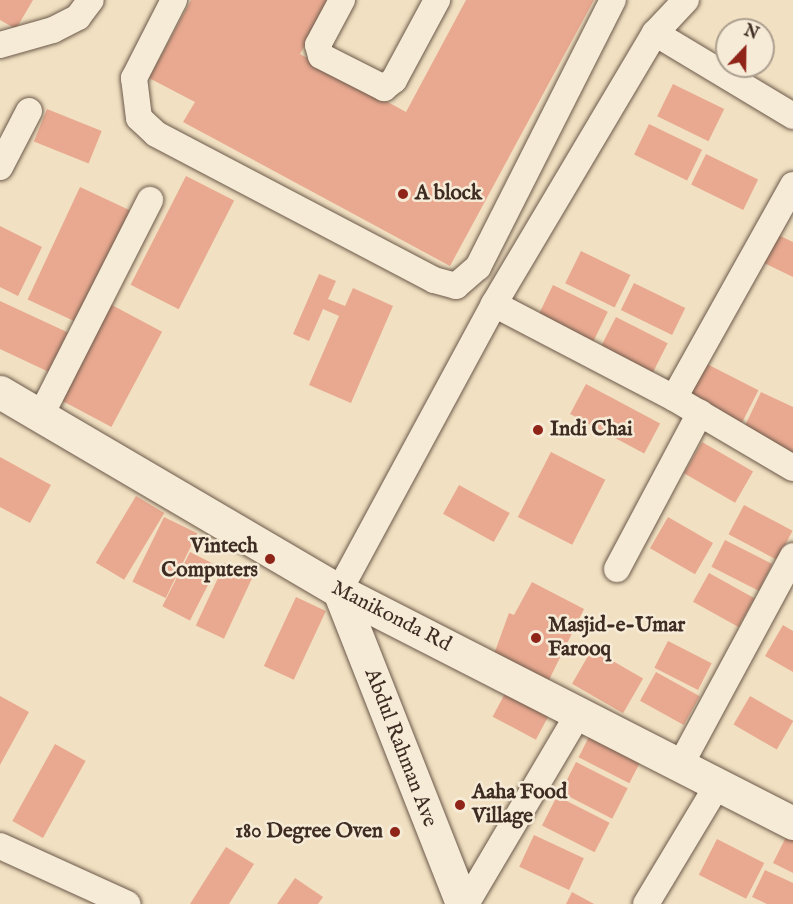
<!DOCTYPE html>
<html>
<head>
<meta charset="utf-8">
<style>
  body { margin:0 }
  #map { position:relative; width:793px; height:904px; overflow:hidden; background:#f1e0c1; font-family:"IM FELL English",serif }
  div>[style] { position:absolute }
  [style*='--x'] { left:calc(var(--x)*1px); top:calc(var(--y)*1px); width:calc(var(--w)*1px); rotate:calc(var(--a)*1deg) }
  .building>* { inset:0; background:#e9a990; transform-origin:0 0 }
  .roads { filter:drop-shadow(0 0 2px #6b594a) drop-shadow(0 0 2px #6b594a) }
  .street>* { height:26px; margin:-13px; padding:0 13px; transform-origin:13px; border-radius:13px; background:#f6ebd7 }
  .secondary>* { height:33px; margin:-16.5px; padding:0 16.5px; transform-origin:16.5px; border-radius:16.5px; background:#f6ebd7 }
  .dots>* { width:16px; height:16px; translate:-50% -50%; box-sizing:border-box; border:3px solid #f6ebd7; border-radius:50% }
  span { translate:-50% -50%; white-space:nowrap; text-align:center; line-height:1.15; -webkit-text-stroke:5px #f6ebd7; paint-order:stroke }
  .poi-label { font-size:21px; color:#3e2c23; font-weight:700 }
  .left { translate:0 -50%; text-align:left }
  .right { translate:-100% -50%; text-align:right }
  .street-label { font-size:21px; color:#3e2c23 }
  .north { position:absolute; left:715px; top:18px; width:60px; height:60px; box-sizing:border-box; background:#f6ebd7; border:2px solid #ac9f8f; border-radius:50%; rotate:22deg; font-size:16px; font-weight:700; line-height:24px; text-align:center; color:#3e2c23 }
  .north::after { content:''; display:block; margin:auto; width:21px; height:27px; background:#8f2418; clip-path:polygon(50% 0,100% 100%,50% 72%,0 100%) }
</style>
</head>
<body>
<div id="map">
  <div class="building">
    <div style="clip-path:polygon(0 0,33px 0,16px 29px,0 20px)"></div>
    <div style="clip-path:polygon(191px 0,330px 0,300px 54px,406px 112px,466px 0,594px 0,450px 266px,183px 122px,195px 102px,149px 78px)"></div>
    <div style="left:673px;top:84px;width:57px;height:36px;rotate:26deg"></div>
    <div style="left:47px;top:109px;width:59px;height:35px;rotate:22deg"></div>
    <div style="left:649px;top:124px;width:59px;height:34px;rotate:26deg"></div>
    <div style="left:706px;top:154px;width:58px;height:34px;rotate:26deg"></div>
    <div style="left:186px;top:176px;width:54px;height:122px;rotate:27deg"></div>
    <div style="left:80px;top:187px;width:59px;height:124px;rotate:25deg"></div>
    <div style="clip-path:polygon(0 226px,42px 247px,18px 296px,0 287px)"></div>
    <div style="clip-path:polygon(774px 233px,793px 242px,793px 277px,760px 261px)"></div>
    <div style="left:581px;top:251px;width:55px;height:36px;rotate:26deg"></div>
    <div style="clip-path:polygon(319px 274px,336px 281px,328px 299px,345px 306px,353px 288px,393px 306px,351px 403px,309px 385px,339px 316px,323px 309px,309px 341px,293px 334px)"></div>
    <div style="left:634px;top:283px;width:57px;height:30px;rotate:26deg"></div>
    <div style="left:553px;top:285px;width:61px;height:35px;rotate:26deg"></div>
    <div style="clip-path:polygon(0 301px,69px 333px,51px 373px,0 349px)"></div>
    <div style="left:110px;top:304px;width:59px;height:108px;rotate:28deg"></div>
    <div style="left:616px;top:317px;width:58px;height:38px;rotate:27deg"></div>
    <div style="left:705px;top:363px;width:60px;height:40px;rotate:27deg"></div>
    <div style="left:586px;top:384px;width:84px;height:34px;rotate:28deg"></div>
    <div style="clip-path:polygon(761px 392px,793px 407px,793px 454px,743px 430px)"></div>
    <div style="left:702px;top:442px;width:59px;height:36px;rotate:30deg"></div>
    <div style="left:551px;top:452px;width:61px;height:73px;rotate:27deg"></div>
    <div style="clip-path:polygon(0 457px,51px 485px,30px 523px,0 507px)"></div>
    <div style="left:459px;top:485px;width:58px;height:33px;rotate:29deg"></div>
    <div style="left:136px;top:496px;width:33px;height:78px;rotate:31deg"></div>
    <div style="left:744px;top:505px;width:55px;height:33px;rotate:28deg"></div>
    <div style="left:164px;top:517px;width:37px;height:72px;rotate:26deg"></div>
    <div style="left:668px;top:517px;width:52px;height:36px;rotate:30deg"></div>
    <div style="left:725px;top:540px;width:53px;height:30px;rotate:27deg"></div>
    <div style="left:190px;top:552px;width:31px;height:61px;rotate:27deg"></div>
    <div style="left:225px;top:563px;width:31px;height:69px;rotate:25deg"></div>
    <div style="left:709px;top:573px;width:52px;height:33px;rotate:29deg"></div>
    <div style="clip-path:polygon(532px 582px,584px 609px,548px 682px,494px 654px,509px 613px,514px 615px)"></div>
    <div style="left:296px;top:597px;width:33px;height:76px;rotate:25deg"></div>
    <div style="clip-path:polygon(783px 625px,793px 631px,793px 672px,765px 656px)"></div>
    <div style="left:668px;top:641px;width:49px;height:30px;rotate:27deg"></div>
    <div style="left:592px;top:649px;width:59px;height:40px;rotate:30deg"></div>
    <div style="left:656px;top:672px;width:50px;height:33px;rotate:29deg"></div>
    <div style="left:510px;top:684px;width:49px;height:37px;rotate:28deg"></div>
    <div style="clip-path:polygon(0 696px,29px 712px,0 765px)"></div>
    <div style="left:750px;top:696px;width:50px;height:33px;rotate:30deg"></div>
    <div style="left:594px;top:727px;width:57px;height:34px;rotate:27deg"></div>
    <div style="left:55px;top:744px;width:35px;height:88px;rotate:29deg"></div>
    <div style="left:576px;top:762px;width:58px;height:34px;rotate:27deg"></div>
    <div style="left:557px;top:796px;width:59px;height:33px;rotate:27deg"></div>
    <div style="clip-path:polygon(789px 831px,793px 833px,793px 873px,773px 863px)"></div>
    <div style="left:534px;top:835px;width:55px;height:35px;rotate:25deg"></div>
    <div style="left:717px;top:839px;width:53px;height:40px;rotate:27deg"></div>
    <div style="clip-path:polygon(226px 847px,254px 864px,229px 904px,190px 904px)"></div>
    <div style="clip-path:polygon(765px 870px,793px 883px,793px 904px,767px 904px,752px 897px)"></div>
    <div style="clip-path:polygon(295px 878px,323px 897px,318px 904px,277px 904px)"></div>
    <div style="clip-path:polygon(572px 892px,594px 904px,566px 904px)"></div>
  </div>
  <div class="roads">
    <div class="street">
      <div style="--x:174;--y:0;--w:88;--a:117.1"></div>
      <div style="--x:134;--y:78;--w:40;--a:82.9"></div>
      <div style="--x:139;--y:118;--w:23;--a:43"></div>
      <div style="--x:156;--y:134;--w:314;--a:27.7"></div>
      <div style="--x:434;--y:280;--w:23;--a:15"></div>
      <div style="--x:456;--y:286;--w:29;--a:-41"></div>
      <div style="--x:478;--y:267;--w:299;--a:-63.2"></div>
      <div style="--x:342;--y:0;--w:51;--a:118.1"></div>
      <div style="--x:318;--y:45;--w:11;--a:75"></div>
      <div style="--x:321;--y:56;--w:71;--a:26.9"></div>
      <div style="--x:384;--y:88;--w:13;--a:-39"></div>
      <div style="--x:394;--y:80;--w:91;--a:-61.7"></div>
      <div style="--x:655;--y:33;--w:161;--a:31"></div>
      <div style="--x:0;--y:45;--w:55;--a:-15.8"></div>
      <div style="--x:53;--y:30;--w:28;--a:-27"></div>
      <div style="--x:78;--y:17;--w:21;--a:-53"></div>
      <div style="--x:0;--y:167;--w:63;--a:-62.6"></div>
      <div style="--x:494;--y:304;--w:203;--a:27.6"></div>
      <div style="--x:674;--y:398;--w:138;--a:30.5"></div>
      <div style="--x:674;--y:398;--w:244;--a:-60.8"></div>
      <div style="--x:42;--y:413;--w:239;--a:-63.1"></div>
      <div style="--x:617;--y:569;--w:177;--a:-62"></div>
      <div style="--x:339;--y:591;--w:326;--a:-61.6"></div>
      <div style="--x:494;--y:304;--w:315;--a:-59.3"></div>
      <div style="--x:655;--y:33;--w:45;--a:-46.8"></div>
      <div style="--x:681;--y:764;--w:236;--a:-61.7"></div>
      <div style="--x:0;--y:846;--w:140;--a:24.5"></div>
      <div style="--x:466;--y:904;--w:222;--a:-59.4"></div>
      <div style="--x:646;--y:904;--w:140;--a:-59"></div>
    </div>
    <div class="secondary">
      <div style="--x:0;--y:392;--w:393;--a:30.4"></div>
      <div style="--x:339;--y:591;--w:510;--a:27.07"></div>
      <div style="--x:339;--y:591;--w:336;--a:68.5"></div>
    </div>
  </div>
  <div class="dots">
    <div style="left:403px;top:194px;background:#8f2418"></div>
    <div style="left:538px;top:430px;background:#8f2418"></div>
    <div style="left:270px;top:559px;background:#8f2418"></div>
    <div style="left:536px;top:638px;background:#8f2418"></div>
    <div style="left:460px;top:805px;background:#8f2418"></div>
    <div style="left:395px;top:832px;background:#8f2418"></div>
  </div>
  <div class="poi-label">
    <span class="left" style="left:415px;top:194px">A block</span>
    <span class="left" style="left:550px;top:430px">Indi Chai</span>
    <span class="right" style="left:258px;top:559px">Vintech<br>Computers</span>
    <span class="left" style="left:548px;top:638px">Masjid-e-Umar<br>Farooq</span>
    <span class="left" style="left:472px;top:805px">Aaha Food<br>Village</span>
    <span class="right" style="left:383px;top:832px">180 Degree Oven</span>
  </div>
  <div class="street-label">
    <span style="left:391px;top:617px;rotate:27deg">Manikonda Rd</span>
    <span style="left:400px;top:748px;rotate:69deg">Abdul Rahman Ave</span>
  </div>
  <div class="north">N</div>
</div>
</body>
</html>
